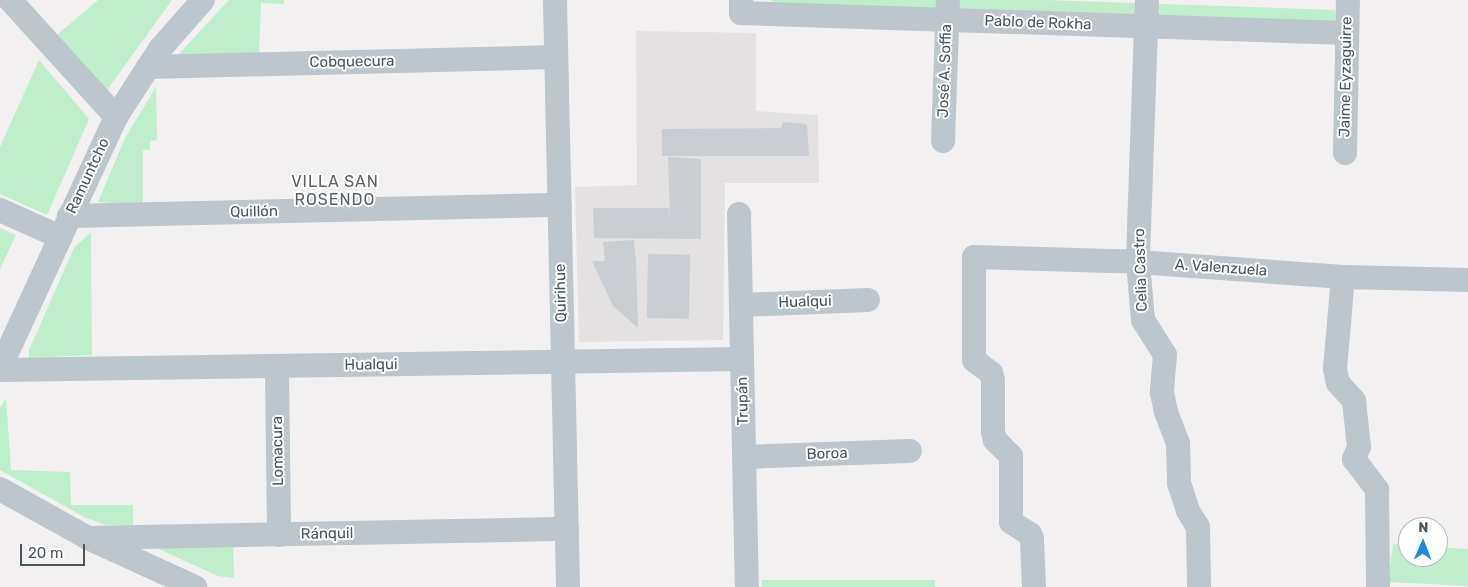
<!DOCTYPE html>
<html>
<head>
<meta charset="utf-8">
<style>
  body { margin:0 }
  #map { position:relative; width:1468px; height:587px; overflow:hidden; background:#f2f0f0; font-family:Rubik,sans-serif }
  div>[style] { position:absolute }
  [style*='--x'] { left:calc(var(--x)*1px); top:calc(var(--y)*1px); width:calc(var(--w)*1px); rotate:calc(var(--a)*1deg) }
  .education>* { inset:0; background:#e3e1e2 }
  .green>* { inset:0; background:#bfeecc; transform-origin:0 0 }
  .building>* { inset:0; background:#caced2; transform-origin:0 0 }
  .street>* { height:24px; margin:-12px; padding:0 12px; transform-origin:12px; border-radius:12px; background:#bcc6cc }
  span { translate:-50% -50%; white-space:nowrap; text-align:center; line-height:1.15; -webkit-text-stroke:4px #fff; paint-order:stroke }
  .street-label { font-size:15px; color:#48565d }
  .neighbourhood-label { font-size:16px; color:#5c6165; letter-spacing:1px }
  .north { position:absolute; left:1398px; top:517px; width:50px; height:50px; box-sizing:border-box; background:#fff; border:1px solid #b6bbbe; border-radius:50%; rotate:1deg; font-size:14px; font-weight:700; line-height:20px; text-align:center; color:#48565d }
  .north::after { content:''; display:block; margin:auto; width:18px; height:22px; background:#1d8adf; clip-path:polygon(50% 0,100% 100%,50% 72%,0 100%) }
  .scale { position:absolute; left:20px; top:544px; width:65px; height:22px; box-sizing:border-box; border:2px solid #48565d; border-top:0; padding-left:6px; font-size:15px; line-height:18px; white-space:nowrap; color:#48565d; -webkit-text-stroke:4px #fff; paint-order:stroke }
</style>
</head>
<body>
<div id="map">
  <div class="education">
    <div style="clip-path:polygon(636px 31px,756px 33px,756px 111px,818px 115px,819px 183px,725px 183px,723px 340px,579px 342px,575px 187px,637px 185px)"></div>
  </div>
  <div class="green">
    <div style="clip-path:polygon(98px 0,172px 0,105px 93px,57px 35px)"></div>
    <div style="clip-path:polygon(229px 0,284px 0,284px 4px,261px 3px,259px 56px,177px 56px)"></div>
    <div style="clip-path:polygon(770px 0,1045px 0,1335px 10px,1335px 27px,781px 5px)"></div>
    <div style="clip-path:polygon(39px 60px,89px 119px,47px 215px,0 194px,0 147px)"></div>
    <div style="clip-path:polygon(156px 87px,157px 140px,150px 141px,150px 150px,143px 150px,143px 205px,98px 202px,125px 138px)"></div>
    <div style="clip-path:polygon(0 228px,16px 235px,0 269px)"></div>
    <div style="clip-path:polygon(91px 232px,92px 355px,29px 358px,29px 350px,74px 248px)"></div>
    <div style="clip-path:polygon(6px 398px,11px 470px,70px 472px,71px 505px,133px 505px,133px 526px,105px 525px,84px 517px,0 470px,0 408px)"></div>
    <div style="clip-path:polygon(233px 544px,234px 578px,218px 576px,150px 545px)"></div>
    <div style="clip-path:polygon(1393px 544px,1408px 545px,1408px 557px,1438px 557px,1438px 547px,1468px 549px,1468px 586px,1388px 582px)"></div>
    <div style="left:762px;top:580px;width:173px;height:7px"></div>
  </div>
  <div class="building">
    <div style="clip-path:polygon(783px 122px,807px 124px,809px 156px,662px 156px,662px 129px,781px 128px)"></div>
    <div style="clip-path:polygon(668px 157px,701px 159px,701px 239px,594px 238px,593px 208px,669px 208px,670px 219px)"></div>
    <div style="clip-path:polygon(634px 240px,636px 261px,638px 328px,613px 306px,592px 261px,605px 261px,603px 242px)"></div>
    <div style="left:648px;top:254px;width:42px;height:64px;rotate:1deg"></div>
  </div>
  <div class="street">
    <div style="--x:10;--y:0;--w:158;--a:47.8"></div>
    <div style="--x:555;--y:0;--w:587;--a:88.73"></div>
    <div style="--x:741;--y:0;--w:13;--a:90"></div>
    <div style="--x:741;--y:13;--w:606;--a:1.89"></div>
    <div style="--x:1147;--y:0;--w:262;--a:92"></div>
    <div style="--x:1138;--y:262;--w:58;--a:85.1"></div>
    <div style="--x:1143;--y:320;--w:41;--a:57.8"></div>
    <div style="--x:1165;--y:355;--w:38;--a:95"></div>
    <div style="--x:1162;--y:393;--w:19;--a:78"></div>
    <div style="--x:1166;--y:412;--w:33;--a:69"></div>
    <div style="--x:1178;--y:443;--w:40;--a:88.6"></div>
    <div style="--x:1179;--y:483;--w:29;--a:72"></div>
    <div style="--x:1188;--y:511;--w:19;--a:58"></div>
    <div style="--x:1198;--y:527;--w:60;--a:89"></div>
    <div style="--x:148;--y:67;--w:408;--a:-1.4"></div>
    <div style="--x:943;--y:141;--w:141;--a:-88"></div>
    <div style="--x:1345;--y:153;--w:153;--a:-88.9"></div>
    <div style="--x:0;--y:210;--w:66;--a:24.2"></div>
    <div style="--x:739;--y:214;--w:373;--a:88.8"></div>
    <div style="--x:69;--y:216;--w:491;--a:-1.3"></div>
    <div style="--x:1343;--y:277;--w:92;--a:95"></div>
    <div style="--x:1335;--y:369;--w:14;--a:78"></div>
    <div style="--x:1338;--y:383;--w:24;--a:48"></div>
    <div style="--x:1354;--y:401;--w:46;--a:83.8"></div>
    <div style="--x:1359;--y:447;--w:13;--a:113"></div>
    <div style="--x:1354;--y:459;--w:39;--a:53"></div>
    <div style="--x:1377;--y:490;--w:97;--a:89.4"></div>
    <div style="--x:741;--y:305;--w:127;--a:-2.3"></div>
    <div style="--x:277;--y:367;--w:168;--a:89.3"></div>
    <div style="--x:0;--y:368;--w:277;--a:-65.2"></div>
    <div style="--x:116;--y:117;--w:81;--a:-57.1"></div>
    <div style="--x:160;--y:49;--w:65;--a:-48.7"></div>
    <div style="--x:0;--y:370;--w:742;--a:-0.85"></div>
    <div style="--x:744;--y:457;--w:166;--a:-2.1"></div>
    <div style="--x:0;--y:489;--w:101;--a:29.1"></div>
    <div style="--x:88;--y:538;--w:118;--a:24.6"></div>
    <div style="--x:88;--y:538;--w:479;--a:-1.1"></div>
    <div style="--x:1034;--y:587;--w:48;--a:-92.4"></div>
    <div style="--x:1032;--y:539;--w:5;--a:-112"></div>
    <div style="--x:1030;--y:534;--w:22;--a:-148"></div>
    <div style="--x:1011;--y:522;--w:66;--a:-90"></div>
    <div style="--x:1011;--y:456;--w:23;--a:-135"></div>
    <div style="--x:995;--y:440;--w:8;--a:-104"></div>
    <div style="--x:993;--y:432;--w:52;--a:-90"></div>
    <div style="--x:993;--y:380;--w:7;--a:-106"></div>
    <div style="--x:991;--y:373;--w:21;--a:-143"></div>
    <div style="--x:974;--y:360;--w:103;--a:-90"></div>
    <div style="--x:974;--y:257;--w:164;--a:1.7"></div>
    <div style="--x:1138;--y:262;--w:206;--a:4.2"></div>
    <div style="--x:1343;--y:277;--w:125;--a:1.4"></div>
  </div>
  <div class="street-label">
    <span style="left:1038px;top:23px;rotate:2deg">Pablo de Rokha</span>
    <span style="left:352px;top:62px;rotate:-1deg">Cobquecura</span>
    <span style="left:945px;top:71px;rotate:-88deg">José A. Soffia</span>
    <span style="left:1346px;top:77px;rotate:-89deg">Jaime Eyzaguirre</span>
    <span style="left:88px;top:176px;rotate:-65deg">Ramuntcho</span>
    <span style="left:254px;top:212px;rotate:-1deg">Quillón</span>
    <span style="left:1221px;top:268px;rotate:4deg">A. Valenzuela</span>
    <span style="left:1141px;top:270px;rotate:-92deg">Celia Castro</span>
    <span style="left:561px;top:293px;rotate:-91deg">Quirihue</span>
    <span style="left:805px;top:302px;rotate:-2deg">Hualqui</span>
    <span style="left:371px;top:365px;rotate:-1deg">Hualqui</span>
    <span style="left:743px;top:401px;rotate:-91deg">Trupán</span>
    <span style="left:278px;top:451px;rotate:-91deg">Lomacura</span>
    <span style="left:827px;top:454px;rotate:-2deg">Boroa</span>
    <span style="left:327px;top:534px;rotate:-1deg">Ránquil</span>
  </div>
  <div class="neighbourhood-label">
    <span style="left:335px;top:191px">VILLA SAN<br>ROSENDO</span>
  </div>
  <div class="north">N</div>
  <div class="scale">20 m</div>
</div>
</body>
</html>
